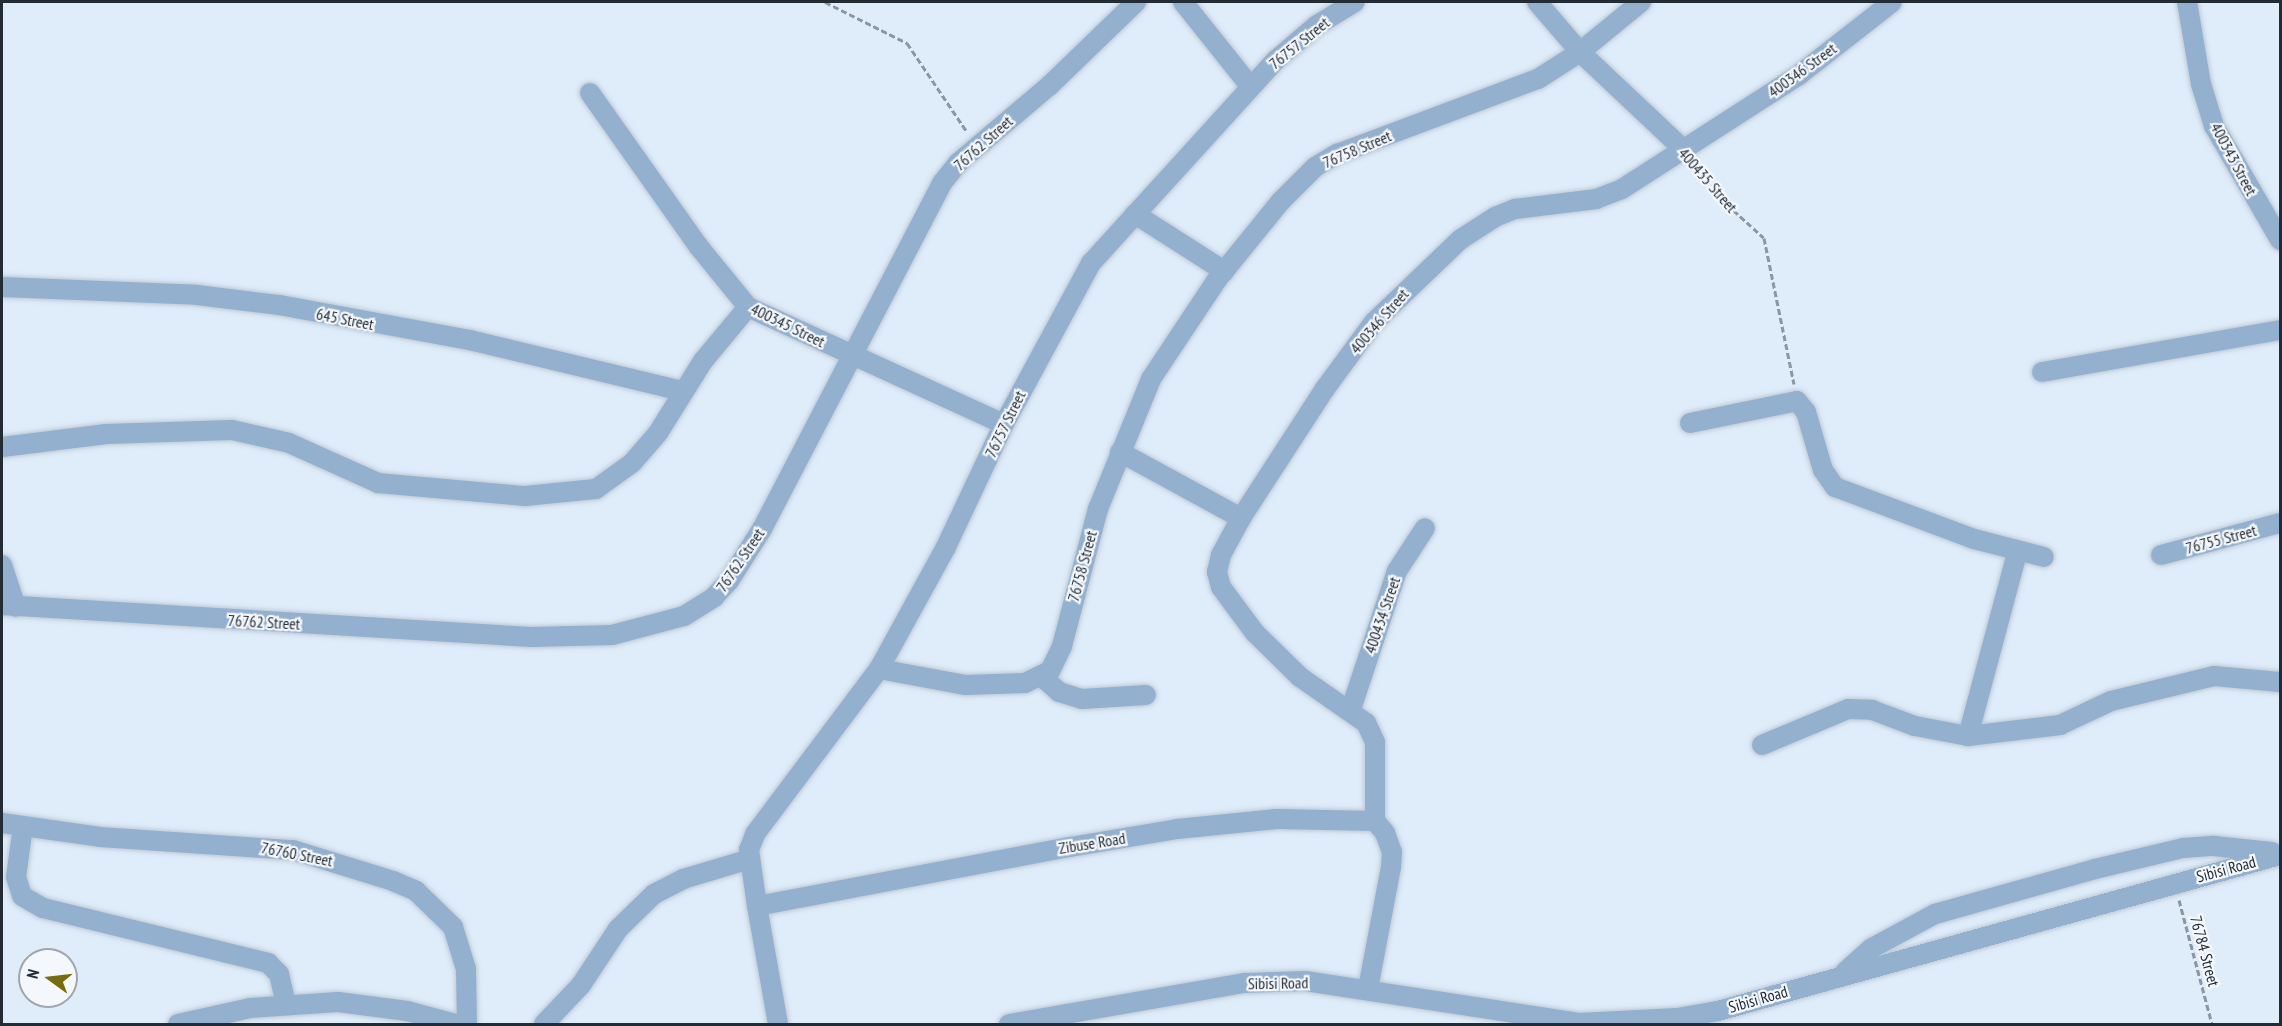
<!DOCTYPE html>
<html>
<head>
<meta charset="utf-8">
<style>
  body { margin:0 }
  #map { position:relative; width:2282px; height:1026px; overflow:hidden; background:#dfecfa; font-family:"PT Sans Narrow",sans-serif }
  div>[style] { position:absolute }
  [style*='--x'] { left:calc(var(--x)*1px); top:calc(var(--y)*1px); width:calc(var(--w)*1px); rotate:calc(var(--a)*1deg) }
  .path>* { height:3px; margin-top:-1.5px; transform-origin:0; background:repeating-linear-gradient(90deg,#8b96a1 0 6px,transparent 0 9px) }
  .roads { filter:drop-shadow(0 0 2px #bdc9d6) drop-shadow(0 0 2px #bdc9d6) }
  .minor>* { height:20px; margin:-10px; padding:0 10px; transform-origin:10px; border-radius:10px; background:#94b0cf }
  span { translate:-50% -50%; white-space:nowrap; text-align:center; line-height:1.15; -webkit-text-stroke:4.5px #f4f8fd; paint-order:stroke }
  .street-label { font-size:16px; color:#232b34 }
  .frame { position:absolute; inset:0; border:3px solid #232b34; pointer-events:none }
  .north { position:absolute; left:18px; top:948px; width:60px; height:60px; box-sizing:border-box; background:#f4f8fd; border:2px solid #a0a6ad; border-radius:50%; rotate:285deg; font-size:16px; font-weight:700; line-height:24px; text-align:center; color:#232b34 }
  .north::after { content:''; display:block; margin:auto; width:21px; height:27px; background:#796d09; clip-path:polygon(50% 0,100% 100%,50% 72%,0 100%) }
</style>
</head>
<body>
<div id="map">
  <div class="path">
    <div style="--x:825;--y:2;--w:92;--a:26.6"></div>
    <div style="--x:907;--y:43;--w:107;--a:56"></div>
    <div style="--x:1694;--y:164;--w:43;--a:52.6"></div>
    <div style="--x:1720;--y:198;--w:59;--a:42.3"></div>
    <div style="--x:1764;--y:238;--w:149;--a:78.4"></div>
    <div style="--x:2179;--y:900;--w:128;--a:75.1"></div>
  </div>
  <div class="roads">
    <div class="minor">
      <div style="--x:1183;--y:2;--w:107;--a:51.4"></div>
      <div style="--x:1537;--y:2;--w:66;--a:49.3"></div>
      <div style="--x:1580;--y:52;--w:140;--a:43.3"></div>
      <div style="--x:2187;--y:2;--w:83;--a:80.3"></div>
      <div style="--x:2201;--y:84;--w:44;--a:72.8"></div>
      <div style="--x:2214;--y:126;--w:132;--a:59.9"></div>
      <div style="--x:590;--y:93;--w:189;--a:54.7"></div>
      <div style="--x:699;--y:247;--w:77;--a:50.8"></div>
      <div style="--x:748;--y:307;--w:281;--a:24.6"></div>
      <div style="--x:1135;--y:214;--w:106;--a:32.6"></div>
      <div style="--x:2;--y:287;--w:195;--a:2.3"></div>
      <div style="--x:197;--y:295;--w:83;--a:7"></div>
      <div style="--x:279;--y:305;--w:194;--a:10.4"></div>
      <div style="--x:470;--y:340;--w:219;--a:13.5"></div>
      <div style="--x:2042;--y:372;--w:242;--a:-10"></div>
      <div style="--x:1690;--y:423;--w:109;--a:-11.6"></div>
      <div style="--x:1797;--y:401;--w:14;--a:51"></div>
      <div style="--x:1806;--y:412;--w:60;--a:73.7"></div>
      <div style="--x:1823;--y:470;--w:21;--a:55"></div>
      <div style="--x:1835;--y:487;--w:148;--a:20.5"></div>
      <div style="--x:1974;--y:539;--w:72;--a:14.4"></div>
      <div style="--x:2;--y:447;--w:105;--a:-7.1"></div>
      <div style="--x:106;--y:434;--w:126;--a:-1.8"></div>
      <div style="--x:232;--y:430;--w:58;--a:12.8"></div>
      <div style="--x:289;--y:443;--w:98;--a:24.2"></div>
      <div style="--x:378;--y:483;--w:148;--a:5.1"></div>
      <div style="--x:525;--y:496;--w:71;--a:-5.6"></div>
      <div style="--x:596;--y:489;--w:44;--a:-35.8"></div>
      <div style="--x:632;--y:463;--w:40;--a:-49"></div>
      <div style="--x:658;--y:433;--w:85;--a:-58"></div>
      <div style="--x:703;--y:361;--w:70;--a:-50.2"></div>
      <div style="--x:1120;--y:452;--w:138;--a:28.6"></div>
      <div style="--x:2161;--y:555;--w:123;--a:-15.1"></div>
      <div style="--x:2;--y:565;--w:44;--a:71.6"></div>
      <div style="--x:2;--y:605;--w:530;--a:3.46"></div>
      <div style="--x:531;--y:637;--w:81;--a:-1.4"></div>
      <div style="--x:612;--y:635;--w:74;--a:-14.8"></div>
      <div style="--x:684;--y:616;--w:36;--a:-32"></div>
      <div style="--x:714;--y:597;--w:22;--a:-47"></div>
      <div style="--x:729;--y:581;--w:62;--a:-57.6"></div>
      <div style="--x:762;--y:529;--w:390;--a:-62.5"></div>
      <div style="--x:942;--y:183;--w:26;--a:-51"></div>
      <div style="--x:958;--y:163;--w:121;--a:-40.3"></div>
      <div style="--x:1050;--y:85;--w:120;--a:-44"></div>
      <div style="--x:879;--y:669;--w:87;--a:10.5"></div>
      <div style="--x:965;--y:685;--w:60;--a:-1.9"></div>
      <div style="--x:1025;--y:683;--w:28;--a:-26"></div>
      <div style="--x:1050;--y:671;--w:28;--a:-64"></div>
      <div style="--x:1062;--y:646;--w:142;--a:-75.3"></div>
      <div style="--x:1098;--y:509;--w:140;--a:-67.8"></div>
      <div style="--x:1151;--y:379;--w:118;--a:-56.4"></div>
      <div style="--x:1216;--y:281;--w:103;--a:-50.9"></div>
      <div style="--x:1281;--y:201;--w:48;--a:-45"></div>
      <div style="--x:1315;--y:167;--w:26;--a:-31"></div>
      <div style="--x:1337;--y:154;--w:215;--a:-20.5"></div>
      <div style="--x:1538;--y:79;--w:50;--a:-32.7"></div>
      <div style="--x:1580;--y:52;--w:79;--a:-39.3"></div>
      <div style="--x:1042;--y:677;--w:23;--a:41"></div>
      <div style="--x:1059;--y:692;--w:24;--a:17"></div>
      <div style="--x:1082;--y:699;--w:64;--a:-3.6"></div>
      <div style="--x:1351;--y:709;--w:145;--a:-71.6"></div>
      <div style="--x:1397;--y:571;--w:51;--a:-56.9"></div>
      <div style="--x:1968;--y:736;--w:189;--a:-75"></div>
      <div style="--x:1762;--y:745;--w:93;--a:-22.7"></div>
      <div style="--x:1848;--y:709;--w:24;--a:2"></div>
      <div style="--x:1872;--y:710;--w:46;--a:20.4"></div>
      <div style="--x:1915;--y:726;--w:54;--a:10.7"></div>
      <div style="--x:1968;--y:736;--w:93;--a:-6.8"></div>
      <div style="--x:2060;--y:725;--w:56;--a:-25.2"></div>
      <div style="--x:2111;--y:701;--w:106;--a:-13.6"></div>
      <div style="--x:2214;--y:676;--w:66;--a:5.2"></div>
      <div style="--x:1375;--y:821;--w:79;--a:-90"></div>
      <div style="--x:1375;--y:742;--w:21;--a:-115"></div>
      <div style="--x:1366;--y:723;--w:80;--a:-145.1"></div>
      <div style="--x:1300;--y:677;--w:63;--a:-135.6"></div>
      <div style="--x:1255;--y:633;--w:57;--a:-126.5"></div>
      <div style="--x:1221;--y:587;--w:16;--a:-105"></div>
      <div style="--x:1217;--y:572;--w:17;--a:-77"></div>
      <div style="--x:1221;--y:555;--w:42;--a:-61.6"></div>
      <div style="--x:1241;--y:518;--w:153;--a:-57"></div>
      <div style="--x:1324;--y:390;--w:84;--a:-53.7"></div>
      <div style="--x:1374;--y:322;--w:120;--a:-43.7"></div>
      <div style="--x:1461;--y:239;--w:40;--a:-32.9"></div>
      <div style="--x:1495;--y:217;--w:22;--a:-22"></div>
      <div style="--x:1515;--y:209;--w:82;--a:-7"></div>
      <div style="--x:1596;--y:199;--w:28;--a:-21"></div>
      <div style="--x:1622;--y:189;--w:211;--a:-32.8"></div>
      <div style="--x:1799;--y:75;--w:118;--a:-38.1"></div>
      <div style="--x:2;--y:823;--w:99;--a:8.1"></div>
      <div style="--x:100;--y:837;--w:193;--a:3.9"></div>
      <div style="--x:293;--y:850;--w:105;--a:17.2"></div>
      <div style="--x:393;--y:881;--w:25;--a:23"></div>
      <div style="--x:416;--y:891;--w:52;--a:44.2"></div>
      <div style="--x:453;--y:927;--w:44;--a:72.8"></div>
      <div style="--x:466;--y:969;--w:55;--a:89"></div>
      <div style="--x:23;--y:826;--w:51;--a:97.8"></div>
      <div style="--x:16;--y:877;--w:20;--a:72"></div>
      <div style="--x:22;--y:896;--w:24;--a:30"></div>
      <div style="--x:43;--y:908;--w:232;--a:13.7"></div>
      <div style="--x:268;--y:963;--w:16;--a:45"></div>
      <div style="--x:279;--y:974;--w:31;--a:77"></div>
      <div style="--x:757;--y:906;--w:57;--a:-98.1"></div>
      <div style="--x:749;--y:850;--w:17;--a:-69"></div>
      <div style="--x:755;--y:834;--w:206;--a:-53.1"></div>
      <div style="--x:879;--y:669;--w:139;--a:-61.2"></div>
      <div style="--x:946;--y:547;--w:136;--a:-64.8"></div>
      <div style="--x:1004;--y:424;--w:183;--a:-61.6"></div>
      <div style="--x:1091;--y:263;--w:275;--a:-47.7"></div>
      <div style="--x:1276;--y:60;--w:54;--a:-40.5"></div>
      <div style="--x:1317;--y:25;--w:44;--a:-31.2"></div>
      <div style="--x:1845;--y:972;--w:36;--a:-42"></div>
      <div style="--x:1872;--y:948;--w:72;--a:-28.4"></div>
      <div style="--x:1935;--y:914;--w:166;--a:-15.7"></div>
      <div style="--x:2095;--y:869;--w:90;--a:-13.4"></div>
      <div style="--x:2183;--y:848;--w:31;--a:-4"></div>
      <div style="--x:2214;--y:846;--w:58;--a:5.9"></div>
      <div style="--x:178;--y:1024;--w:74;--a:-12.5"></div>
      <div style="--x:250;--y:1008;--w:88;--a:-3.9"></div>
      <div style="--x:338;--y:1002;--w:70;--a:7.4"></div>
      <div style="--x:407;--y:1011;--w:51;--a:14.9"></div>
      <div style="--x:544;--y:1024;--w:54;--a:-46.5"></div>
      <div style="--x:581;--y:985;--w:67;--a:-56.5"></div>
      <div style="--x:618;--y:929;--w:50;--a:-44.2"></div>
      <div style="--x:654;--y:894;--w:33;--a:-27"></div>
      <div style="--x:683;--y:879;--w:70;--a:-16.6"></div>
      <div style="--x:778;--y:1024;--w:120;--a:-100.1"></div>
      <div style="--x:757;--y:906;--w:319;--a:-10.7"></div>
      <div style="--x:1070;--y:847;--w:109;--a:-9.5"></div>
      <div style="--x:1177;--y:829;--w:100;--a:-5.7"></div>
      <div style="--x:1277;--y:819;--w:98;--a:1.2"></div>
      <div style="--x:1375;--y:821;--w:16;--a:50"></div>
      <div style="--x:1385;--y:833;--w:20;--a:70"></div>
      <div style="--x:1392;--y:852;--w:15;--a:94"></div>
      <div style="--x:1391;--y:867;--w:124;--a:100.7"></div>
      <div style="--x:1009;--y:1024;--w:240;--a:-9.9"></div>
      <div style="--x:1245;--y:983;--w:60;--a:-1.9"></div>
      <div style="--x:1305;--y:981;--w:277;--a:8.7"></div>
      <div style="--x:1579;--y:1023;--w:98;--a:-2.9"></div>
      <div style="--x:1677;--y:1018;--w:42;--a:-9.7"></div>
      <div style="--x:1718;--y:1011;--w:583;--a:-15.51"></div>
    </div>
  </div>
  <div class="street-label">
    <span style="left:1299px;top:43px;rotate:-39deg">76757 Street</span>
    <span style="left:1802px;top:70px;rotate:-36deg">400346 Street</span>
    <span style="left:983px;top:143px;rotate:-42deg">76762 Street</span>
    <span style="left:1357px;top:149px;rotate:-23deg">76758 Street</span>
    <span style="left:2234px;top:159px;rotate:62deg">400343 Street</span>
    <span style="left:1708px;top:180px;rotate:49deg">400435 Street</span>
    <span style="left:345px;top:319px;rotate:11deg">645 Street</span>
    <span style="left:1379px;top:321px;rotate:-49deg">400346 Street</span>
    <span style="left:788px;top:325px;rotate:26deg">400345 Street</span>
    <span style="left:1005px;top:424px;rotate:-64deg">76757 Street</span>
    <span style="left:2221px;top:539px;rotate:-15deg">76755 Street</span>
    <span style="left:740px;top:560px;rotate:-56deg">76762 Street</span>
    <span style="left:1082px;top:566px;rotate:-75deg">76758 Street</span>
    <span style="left:1382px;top:615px;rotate:-71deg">400434 Street</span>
    <span style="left:264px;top:622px;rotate:3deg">76762 Street</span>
    <span style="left:1092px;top:843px;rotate:-9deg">Zibuse Road</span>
    <span style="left:297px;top:854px;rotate:11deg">76760 Street</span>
    <span style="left:2226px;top:869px;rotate:-15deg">Sibisi Road</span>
    <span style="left:2205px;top:951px;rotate:75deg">76784 Street</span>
    <span style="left:1278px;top:983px;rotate:-1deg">Sibisi Road</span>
    <span style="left:1758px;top:999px;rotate:-16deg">Sibisi Road</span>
  </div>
  <div class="frame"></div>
  <div class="north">N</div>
</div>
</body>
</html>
